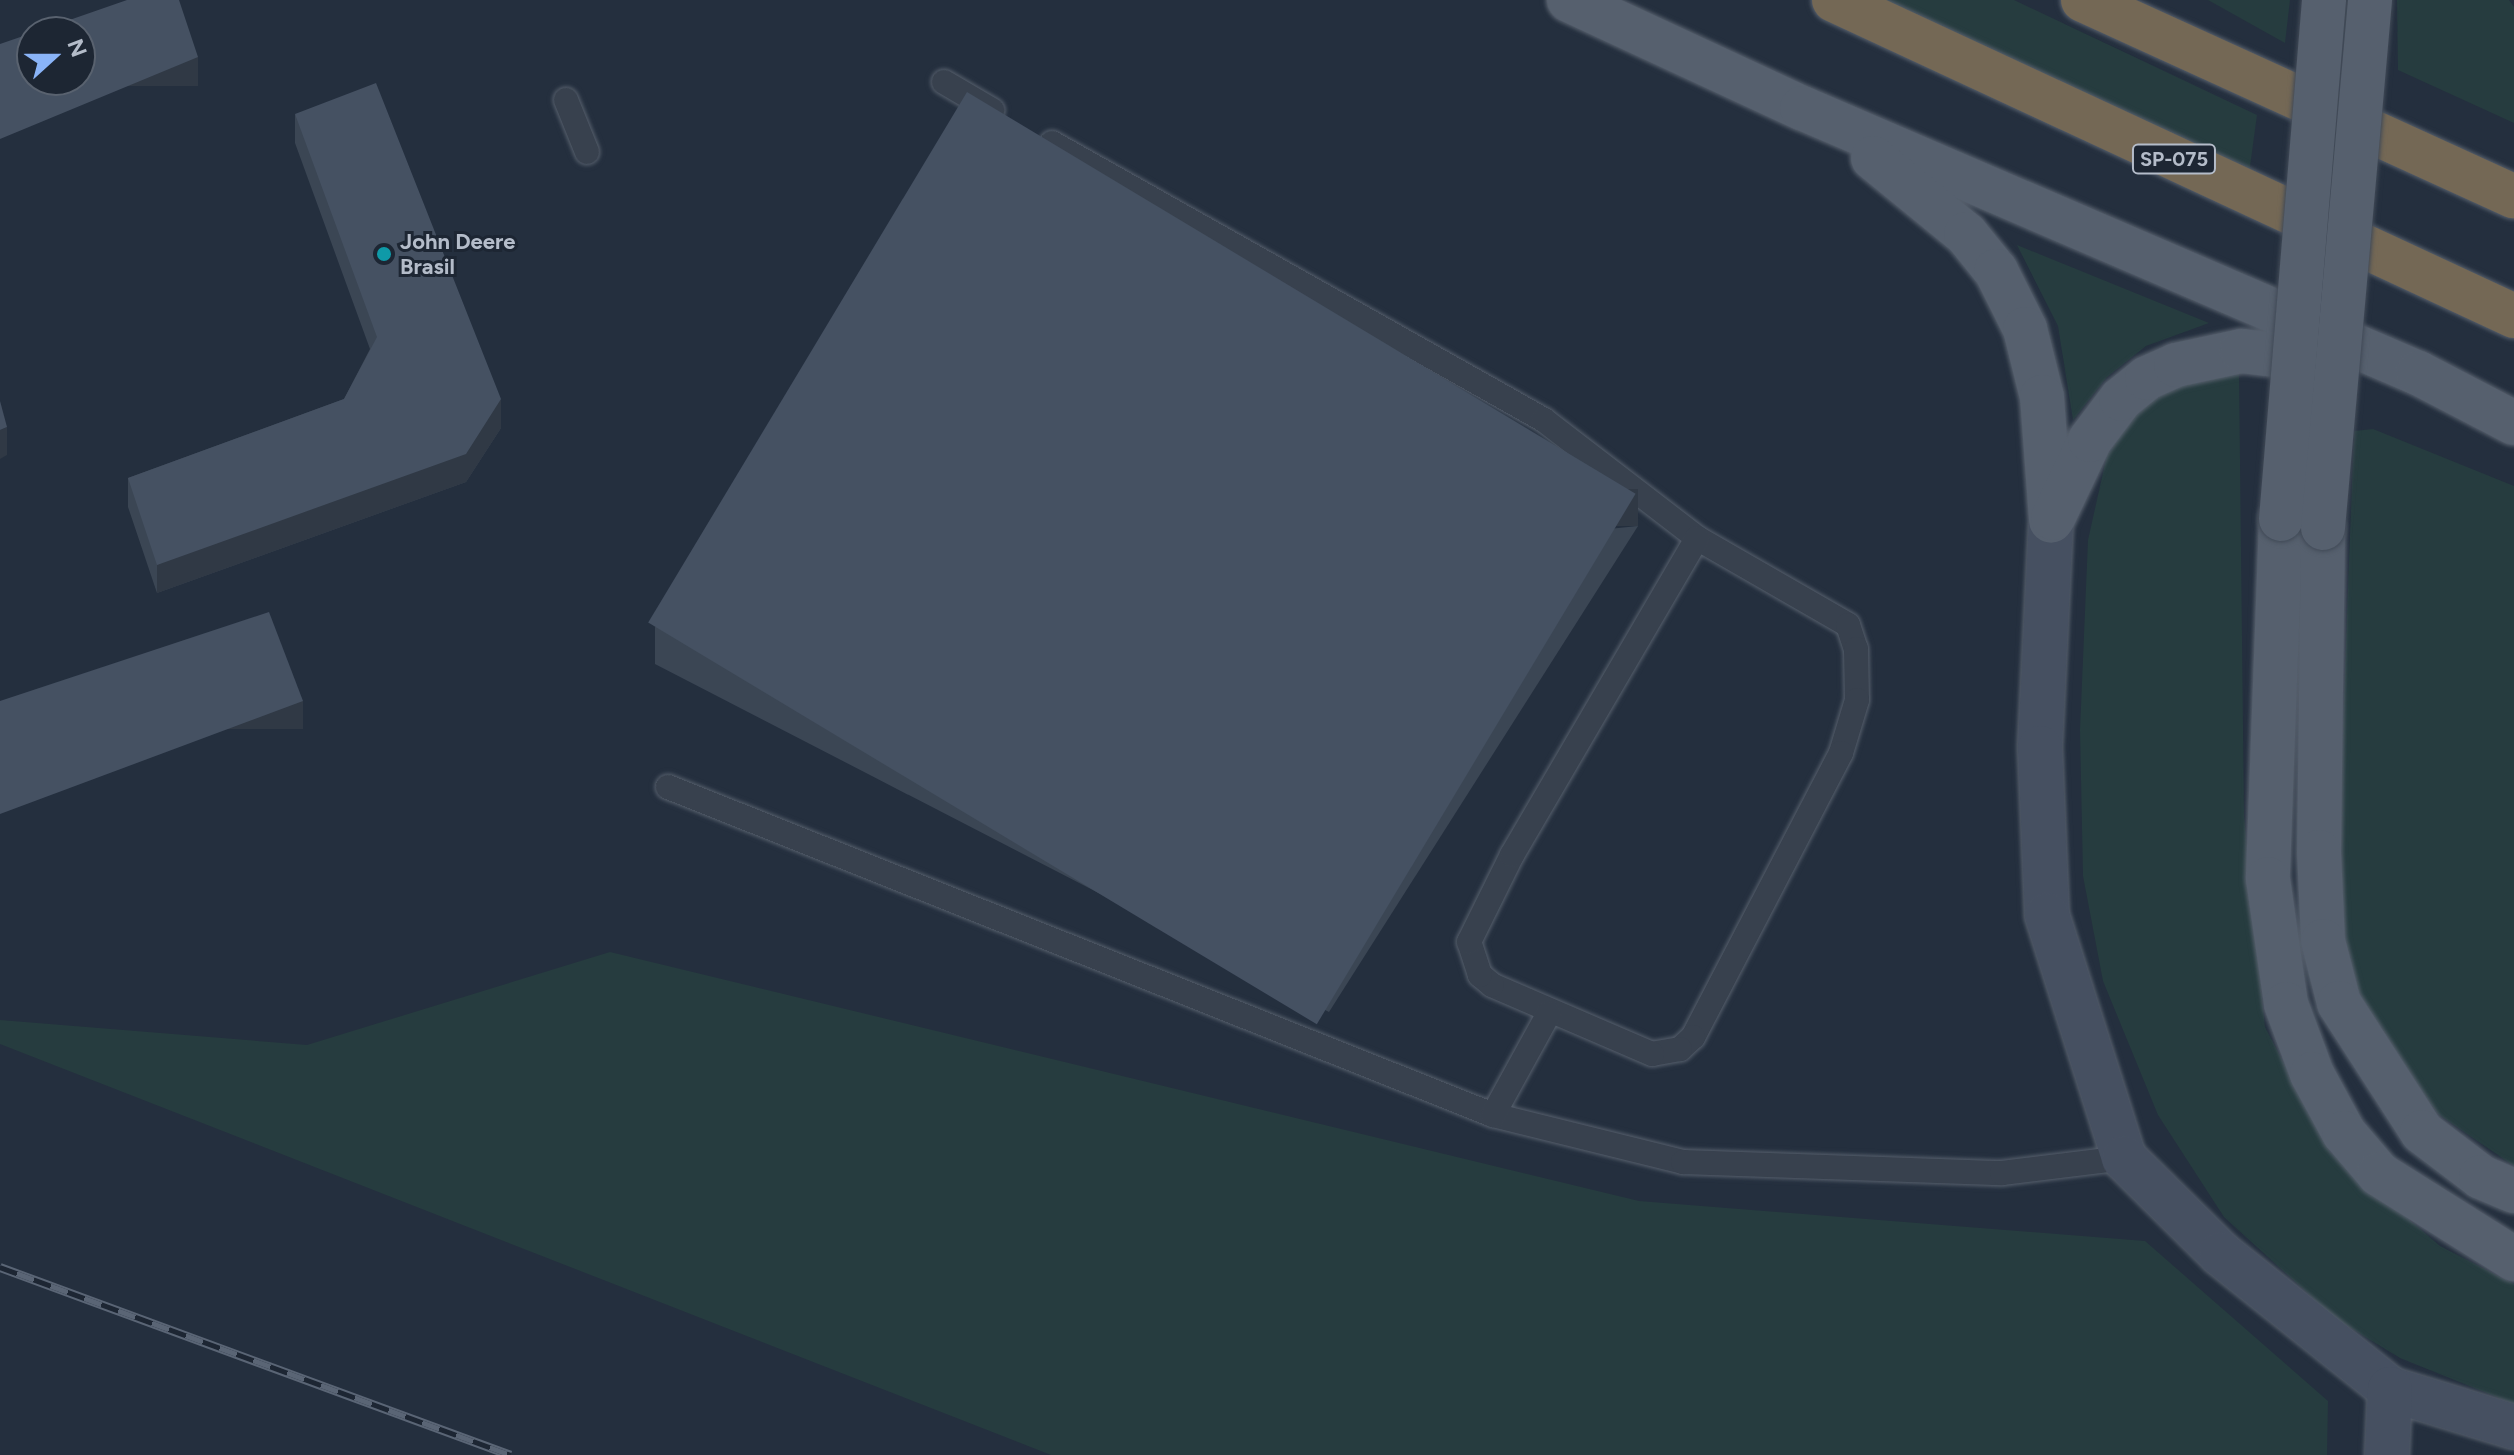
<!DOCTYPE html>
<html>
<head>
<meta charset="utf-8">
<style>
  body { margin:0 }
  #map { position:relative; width:2514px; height:1455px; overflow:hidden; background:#242f3e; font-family:Figtree,sans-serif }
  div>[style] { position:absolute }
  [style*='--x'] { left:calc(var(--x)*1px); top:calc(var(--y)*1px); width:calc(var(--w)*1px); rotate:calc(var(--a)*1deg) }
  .green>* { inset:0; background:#263c3f }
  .roads { filter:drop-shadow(0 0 2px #565f6c) drop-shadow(0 0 2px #565f6c) }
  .lane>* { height:24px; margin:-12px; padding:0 12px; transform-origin:12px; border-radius:12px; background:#38414e }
  .secondary>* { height:44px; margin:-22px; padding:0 22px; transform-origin:22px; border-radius:22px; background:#465061 }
  .primary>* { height:44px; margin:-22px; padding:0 22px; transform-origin:22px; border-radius:22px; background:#56606e }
  .highway>* { height:44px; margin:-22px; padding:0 22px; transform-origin:22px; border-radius:22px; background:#746855 }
  .rail>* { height:9px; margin-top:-4.5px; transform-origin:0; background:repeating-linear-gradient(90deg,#1d2633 0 18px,#5a6575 0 36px); box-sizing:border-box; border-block:2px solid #5a6575 }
  .bridges { filter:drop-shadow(0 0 2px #414a57) drop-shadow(0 0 2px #414a57) }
  .primary-bridge>* { height:44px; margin:-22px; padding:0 22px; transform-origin:22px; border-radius:22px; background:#56606e }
  .wall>* { inset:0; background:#3b4654 }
  .shaded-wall>* { inset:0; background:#303945; transform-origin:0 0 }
  .building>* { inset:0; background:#455162; transform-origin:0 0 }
  .dots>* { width:22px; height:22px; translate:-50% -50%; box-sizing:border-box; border:4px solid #1d2633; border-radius:50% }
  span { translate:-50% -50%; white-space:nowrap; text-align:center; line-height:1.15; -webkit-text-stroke:6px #1d2633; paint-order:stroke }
  .shield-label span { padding:2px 6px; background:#1d2633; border:2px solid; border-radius:6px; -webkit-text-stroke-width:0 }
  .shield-label { font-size:20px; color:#b4bcc9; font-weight:700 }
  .poi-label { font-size:22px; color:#b4bcc9; font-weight:700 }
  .left { translate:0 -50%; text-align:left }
  .north { position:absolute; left:16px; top:16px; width:80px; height:80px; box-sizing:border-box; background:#1d2633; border:2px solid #59626f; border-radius:50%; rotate:69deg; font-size:22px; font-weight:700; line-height:32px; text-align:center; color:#b4bcc9 }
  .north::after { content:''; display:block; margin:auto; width:28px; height:36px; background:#8ab4f8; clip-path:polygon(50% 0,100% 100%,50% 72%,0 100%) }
</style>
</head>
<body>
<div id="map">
  <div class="green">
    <div style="clip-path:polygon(1878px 0,2014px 0,2257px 115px,2249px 174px)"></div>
    <div style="clip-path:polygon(2208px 0,2290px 0,2285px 43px)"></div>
    <div style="clip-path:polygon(2397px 0,2509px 0,2514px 7px,2514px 123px,2398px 70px)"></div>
    <div style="clip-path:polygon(2017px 245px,2209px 323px,2146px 346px,2107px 377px,2073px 420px,2058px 326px)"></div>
    <div style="clip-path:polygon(2239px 372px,2244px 816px,2265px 1027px,2330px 1152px,2440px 1246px,2514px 1284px,2514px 1404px,2400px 1358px,2336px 1319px,2224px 1217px,2158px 1115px,2103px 981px,2083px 876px,2080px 730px,2088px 540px,2107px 455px,2143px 401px,2194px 377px)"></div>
    <div style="clip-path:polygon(2373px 429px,2514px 486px,2514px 1166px,2438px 1114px,2377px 1032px,2345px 961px,2338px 853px,2354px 431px)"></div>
    <div style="clip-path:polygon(610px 952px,1639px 1201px,2145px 1241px,2328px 1401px,2327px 1455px,1051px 1455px,0 1044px,0 1020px,307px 1045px)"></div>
  </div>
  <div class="roads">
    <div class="lane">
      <div style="--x:944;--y:82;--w:56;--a:30.3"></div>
      <div style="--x:566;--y:100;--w:56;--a:68"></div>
      <div style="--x:1052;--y:143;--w:565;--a:29.38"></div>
      <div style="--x:1544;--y:420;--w:193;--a:37.6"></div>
      <div style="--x:1697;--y:538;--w:174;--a:29.9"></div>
      <div style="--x:1848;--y:625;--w:25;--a:72"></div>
      <div style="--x:1856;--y:649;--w:51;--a:88.9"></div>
      <div style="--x:1857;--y:700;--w:55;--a:106.8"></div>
      <div style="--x:1841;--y:753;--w:320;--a:117.5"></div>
      <div style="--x:1693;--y:1037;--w:18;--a:137"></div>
      <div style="--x:1680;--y:1049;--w:28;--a:170"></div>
      <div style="--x:1652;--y:1054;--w:174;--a:-156.7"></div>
      <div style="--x:1492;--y:985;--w:16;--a:-140"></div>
      <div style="--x:1480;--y:975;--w:35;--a:-108"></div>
      <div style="--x:1469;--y:942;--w:97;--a:-63.7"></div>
      <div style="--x:1512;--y:855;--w:367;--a:-59.7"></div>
      <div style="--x:668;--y:787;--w:888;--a:21.68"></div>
      <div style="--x:1493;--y:1115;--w:196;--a:13.9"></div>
      <div style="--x:1683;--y:1162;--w:319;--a:2"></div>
      <div style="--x:2002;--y:1173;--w:123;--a:-7"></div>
      <div style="--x:1493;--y:1115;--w:116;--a:-61.2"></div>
    </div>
    <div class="secondary">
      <div style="--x:2051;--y:521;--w:227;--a:92.8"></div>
      <div style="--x:2040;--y:748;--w:167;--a:87.6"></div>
      <div style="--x:2047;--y:915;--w:255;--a:72.4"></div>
      <div style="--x:2124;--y:1158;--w:136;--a:44.7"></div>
      <div style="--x:2221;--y:1254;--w:216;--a:38.6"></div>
      <div style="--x:2390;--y:1389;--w:130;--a:17"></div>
      <div style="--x:2387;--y:1455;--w:66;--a:-87.4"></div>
    </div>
    <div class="primary">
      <div style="--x:1569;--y:0;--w:257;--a:24.9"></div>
      <div style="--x:1802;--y:108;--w:671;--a:23.28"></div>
      <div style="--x:2418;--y:373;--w:108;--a:27.5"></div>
      <div style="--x:1873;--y:158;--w:120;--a:39.3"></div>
      <div style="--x:1966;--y:234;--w:48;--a:51"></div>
      <div style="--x:1996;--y:271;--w:65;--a:63.4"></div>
      <div style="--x:2025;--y:329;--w:70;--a:76"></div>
      <div style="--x:2042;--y:397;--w:124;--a:85.8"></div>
      <div style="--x:2053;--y:518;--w:86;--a:-64.6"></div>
      <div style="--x:2090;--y:440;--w:51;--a:-52.9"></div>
      <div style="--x:2121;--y:399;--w:33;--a:-39"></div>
      <div style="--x:2147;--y:378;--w:32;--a:-24"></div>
      <div style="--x:2176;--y:365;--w:67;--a:-12"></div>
      <div style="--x:2242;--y:351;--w:93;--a:6.8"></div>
      <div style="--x:2281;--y:519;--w:360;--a:92.1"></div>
      <div style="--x:2268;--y:879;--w:126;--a:81.8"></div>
      <div style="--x:2286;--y:1004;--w:75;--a:69.6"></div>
      <div style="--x:2312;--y:1074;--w:67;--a:61.5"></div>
      <div style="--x:2344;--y:1133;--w:54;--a:49.5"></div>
      <div style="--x:2379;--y:1174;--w:160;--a:32.2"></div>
      <div style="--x:2323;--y:528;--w:324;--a:90.7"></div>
      <div style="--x:2319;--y:852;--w:89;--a:87.4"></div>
      <div style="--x:2323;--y:941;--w:64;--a:75.5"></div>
      <div style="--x:2339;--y:1003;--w:153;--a:57.2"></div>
      <div style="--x:2422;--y:1132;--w:74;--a:37.3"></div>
      <div style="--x:2481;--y:1177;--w:36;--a:23"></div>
    </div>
    <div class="highway">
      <div style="--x:1834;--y:0;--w:750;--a:24.92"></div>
      <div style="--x:2083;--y:0;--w:473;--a:24.5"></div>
    </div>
  </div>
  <div class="rail">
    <div style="--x:0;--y:1267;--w:544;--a:20.2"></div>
  </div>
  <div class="bridges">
    <div class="primary-bridge">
      <div style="--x:2281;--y:519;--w:521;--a:-85.26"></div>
      <div style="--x:2323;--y:528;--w:530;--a:-84.91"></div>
    </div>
  </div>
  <div class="wall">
    <div style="clip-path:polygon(295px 114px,501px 428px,466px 482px,157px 593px,128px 507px,128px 478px,344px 399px,370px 349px,295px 143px)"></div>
    <div style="clip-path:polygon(1638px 526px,1329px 1012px,655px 664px,655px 627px)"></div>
  </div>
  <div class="shaded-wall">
    <div style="left:198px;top:57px;width:29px;height:214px;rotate:90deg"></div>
    <div style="clip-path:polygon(501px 399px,501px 428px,466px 482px,157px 593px,157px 565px)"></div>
    <div style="clip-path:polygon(7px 427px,7px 455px,0 459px,0 430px)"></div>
    <div style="left:1638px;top:489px;width:37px;height:577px;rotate:90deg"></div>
    <div style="left:303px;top:701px;width:28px;height:323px;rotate:90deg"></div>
  </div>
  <div class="building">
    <div style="clip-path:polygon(127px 0,179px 0,198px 57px,0 139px,0 44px,32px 33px,32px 80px,80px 80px,80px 32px,35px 32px)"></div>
    <div style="clip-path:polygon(376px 83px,501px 399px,466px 454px,157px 565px,128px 478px,344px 399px,377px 337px,295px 114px)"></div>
    <div style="left:967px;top:92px;width:780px;height:619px;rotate:31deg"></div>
    <div style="clip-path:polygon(0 401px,7px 427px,0 430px)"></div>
    <div style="clip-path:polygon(269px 612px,303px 701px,0 814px,0 701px)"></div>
  </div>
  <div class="dots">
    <div style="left:384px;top:254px;background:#0f9aa8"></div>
  </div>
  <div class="shield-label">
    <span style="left:2174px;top:159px">SP-075</span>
  </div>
  <div class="poi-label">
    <span class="left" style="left:400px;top:254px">John Deere<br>Brasil</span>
  </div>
  <div class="north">N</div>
</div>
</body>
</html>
